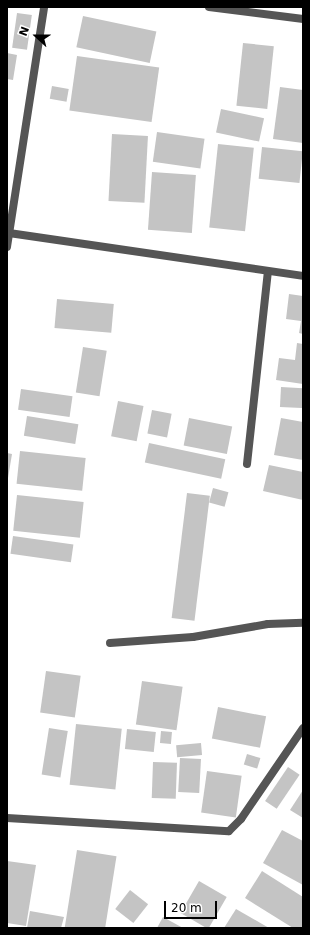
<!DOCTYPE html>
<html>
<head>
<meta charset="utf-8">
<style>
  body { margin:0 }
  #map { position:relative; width:310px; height:935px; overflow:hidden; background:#fff; font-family:"DejaVu Sans",sans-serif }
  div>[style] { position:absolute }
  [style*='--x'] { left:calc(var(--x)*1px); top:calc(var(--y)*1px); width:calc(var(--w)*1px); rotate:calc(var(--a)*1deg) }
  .building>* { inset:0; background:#c4c4c4; transform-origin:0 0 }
  .minor>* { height:8px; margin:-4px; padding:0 4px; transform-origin:4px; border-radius:4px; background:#555 }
  .tertiary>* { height:8px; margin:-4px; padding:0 4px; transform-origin:4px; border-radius:4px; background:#555 }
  span { translate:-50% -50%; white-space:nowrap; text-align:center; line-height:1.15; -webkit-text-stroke:3px #fff; paint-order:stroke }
  .frame { position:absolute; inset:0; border:8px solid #000; pointer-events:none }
  .north { position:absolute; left:16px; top:16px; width:40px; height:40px; -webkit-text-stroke:3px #fff; paint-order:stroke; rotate:291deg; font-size:11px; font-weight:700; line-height:16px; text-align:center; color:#000 }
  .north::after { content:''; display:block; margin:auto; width:14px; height:18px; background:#000; clip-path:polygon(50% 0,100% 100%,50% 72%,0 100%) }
  .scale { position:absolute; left:164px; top:901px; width:53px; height:18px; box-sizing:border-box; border:2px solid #000; border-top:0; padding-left:5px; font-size:12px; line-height:14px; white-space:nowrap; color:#000; -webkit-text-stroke:3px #fff; paint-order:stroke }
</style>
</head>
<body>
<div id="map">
  <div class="building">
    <div style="left:17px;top:13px;width:15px;height:35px;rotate:8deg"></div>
    <div style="left:83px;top:16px;width:75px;height:32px;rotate:12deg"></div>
    <div style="left:243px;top:43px;width:31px;height:63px;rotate:6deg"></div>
    <div style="clip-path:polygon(7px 53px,17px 55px,13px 80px,7px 79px)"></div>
    <div style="left:77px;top:56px;width:83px;height:55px;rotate:8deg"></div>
    <div style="left:52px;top:86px;width:17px;height:13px;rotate:10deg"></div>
    <div style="clip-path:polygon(280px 87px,303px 90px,303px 143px,273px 139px)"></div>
    <div style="left:221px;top:109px;width:44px;height:24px;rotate:12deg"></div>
    <div style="left:157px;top:132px;width:48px;height:30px;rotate:8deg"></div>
    <div style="left:112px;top:134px;width:36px;height:67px;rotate:3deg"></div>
    <div style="left:218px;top:144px;width:36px;height:84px;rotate:6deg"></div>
    <div style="left:262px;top:147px;width:41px;height:32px;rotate:6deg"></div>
    <div style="left:152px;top:172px;width:44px;height:58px;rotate:4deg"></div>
    <div style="clip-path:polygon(289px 294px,303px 296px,303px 334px,299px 333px,301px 321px,286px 319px)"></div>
    <div style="left:57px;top:299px;width:57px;height:29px;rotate:5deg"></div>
    <div style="clip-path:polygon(297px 343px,303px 344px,303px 384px,276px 380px,279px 358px,295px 360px)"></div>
    <div style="left:83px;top:347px;width:24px;height:46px;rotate:9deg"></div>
    <div style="left:281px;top:387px;width:22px;height:20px;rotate:3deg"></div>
    <div style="left:21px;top:389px;width:52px;height:21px;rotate:8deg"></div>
    <div style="left:118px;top:401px;width:26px;height:36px;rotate:11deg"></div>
    <div style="left:152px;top:410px;width:20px;height:24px;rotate:11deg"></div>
    <div style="left:27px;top:416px;width:52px;height:20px;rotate:9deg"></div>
    <div style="left:189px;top:418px;width:44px;height:28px;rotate:11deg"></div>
    <div style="clip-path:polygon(281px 418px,303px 422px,303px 460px,274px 455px)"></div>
    <div style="left:149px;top:443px;width:78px;height:20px;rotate:12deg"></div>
    <div style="left:20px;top:451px;width:66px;height:33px;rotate:6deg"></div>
    <div style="clip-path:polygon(7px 453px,12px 454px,8px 478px,7px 477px)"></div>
    <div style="clip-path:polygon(269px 465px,303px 472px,303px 500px,263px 491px)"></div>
    <div style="left:213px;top:488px;width:16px;height:15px;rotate:15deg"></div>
    <div style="left:187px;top:493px;width:23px;height:126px;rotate:7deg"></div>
    <div style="left:17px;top:495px;width:67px;height:36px;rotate:6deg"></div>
    <div style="left:13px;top:536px;width:61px;height:18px;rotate:8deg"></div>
    <div style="left:46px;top:671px;width:35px;height:42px;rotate:8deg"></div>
    <div style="left:142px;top:681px;width:41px;height:44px;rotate:8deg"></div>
    <div style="left:218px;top:707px;width:49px;height:32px;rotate:11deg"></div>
    <div style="left:76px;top:724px;width:46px;height:61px;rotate:6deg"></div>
    <div style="left:49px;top:728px;width:19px;height:47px;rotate:9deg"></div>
    <div style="left:127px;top:729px;width:29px;height:20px;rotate:6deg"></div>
    <div style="left:161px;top:731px;width:11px;height:12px;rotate:5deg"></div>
    <div style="left:201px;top:743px;width:12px;height:25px;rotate:85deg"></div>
    <div style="left:247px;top:754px;width:14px;height:11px;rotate:17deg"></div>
    <div style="left:180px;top:758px;width:21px;height:34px;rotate:3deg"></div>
    <div style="left:153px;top:762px;width:24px;height:36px;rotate:2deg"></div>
    <div style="left:288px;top:767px;width:14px;height:41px;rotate:34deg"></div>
    <div style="left:207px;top:771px;width:35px;height:42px;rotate:8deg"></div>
    <div style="clip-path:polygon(303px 790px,303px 818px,290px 810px)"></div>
    <div style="clip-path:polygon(282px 830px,303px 841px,303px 885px,263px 863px)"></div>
    <div style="left:77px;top:850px;width:40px;height:79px;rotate:9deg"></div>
    <div style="clip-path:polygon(7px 861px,36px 865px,26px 926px,7px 923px)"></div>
    <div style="clip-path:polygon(262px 871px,303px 897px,303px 928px,293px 928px,245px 898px)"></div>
    <div style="left:199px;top:881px;width:32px;height:37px;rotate:30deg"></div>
    <div style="left:130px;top:890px;width:23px;height:24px;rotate:38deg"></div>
    <div style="clip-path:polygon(236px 909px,269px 928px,224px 928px)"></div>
    <div style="clip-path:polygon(30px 911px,64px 917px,61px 928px,27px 928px)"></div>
    <div style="clip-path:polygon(163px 917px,183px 928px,157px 928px)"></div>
  </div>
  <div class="minor">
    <div style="--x:9;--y:233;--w:297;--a:8.3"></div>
    <div style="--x:7;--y:247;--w:243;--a:-81.2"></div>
    <div style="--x:247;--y:464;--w:193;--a:-83.8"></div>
    <div style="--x:110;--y:643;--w:83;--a:-4.1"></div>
    <div style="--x:193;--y:637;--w:76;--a:-9.8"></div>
    <div style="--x:268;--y:624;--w:35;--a:-2"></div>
    <div style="--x:7;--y:818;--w:222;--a:3.4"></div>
    <div style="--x:229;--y:831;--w:17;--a:-45"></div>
    <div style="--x:241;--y:819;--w:110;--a:-55.7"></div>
  </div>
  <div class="tertiary">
    <div style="--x:209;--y:7;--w:95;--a:7.3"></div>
  </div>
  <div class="frame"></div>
  <div class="north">N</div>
  <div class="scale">20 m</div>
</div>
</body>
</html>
